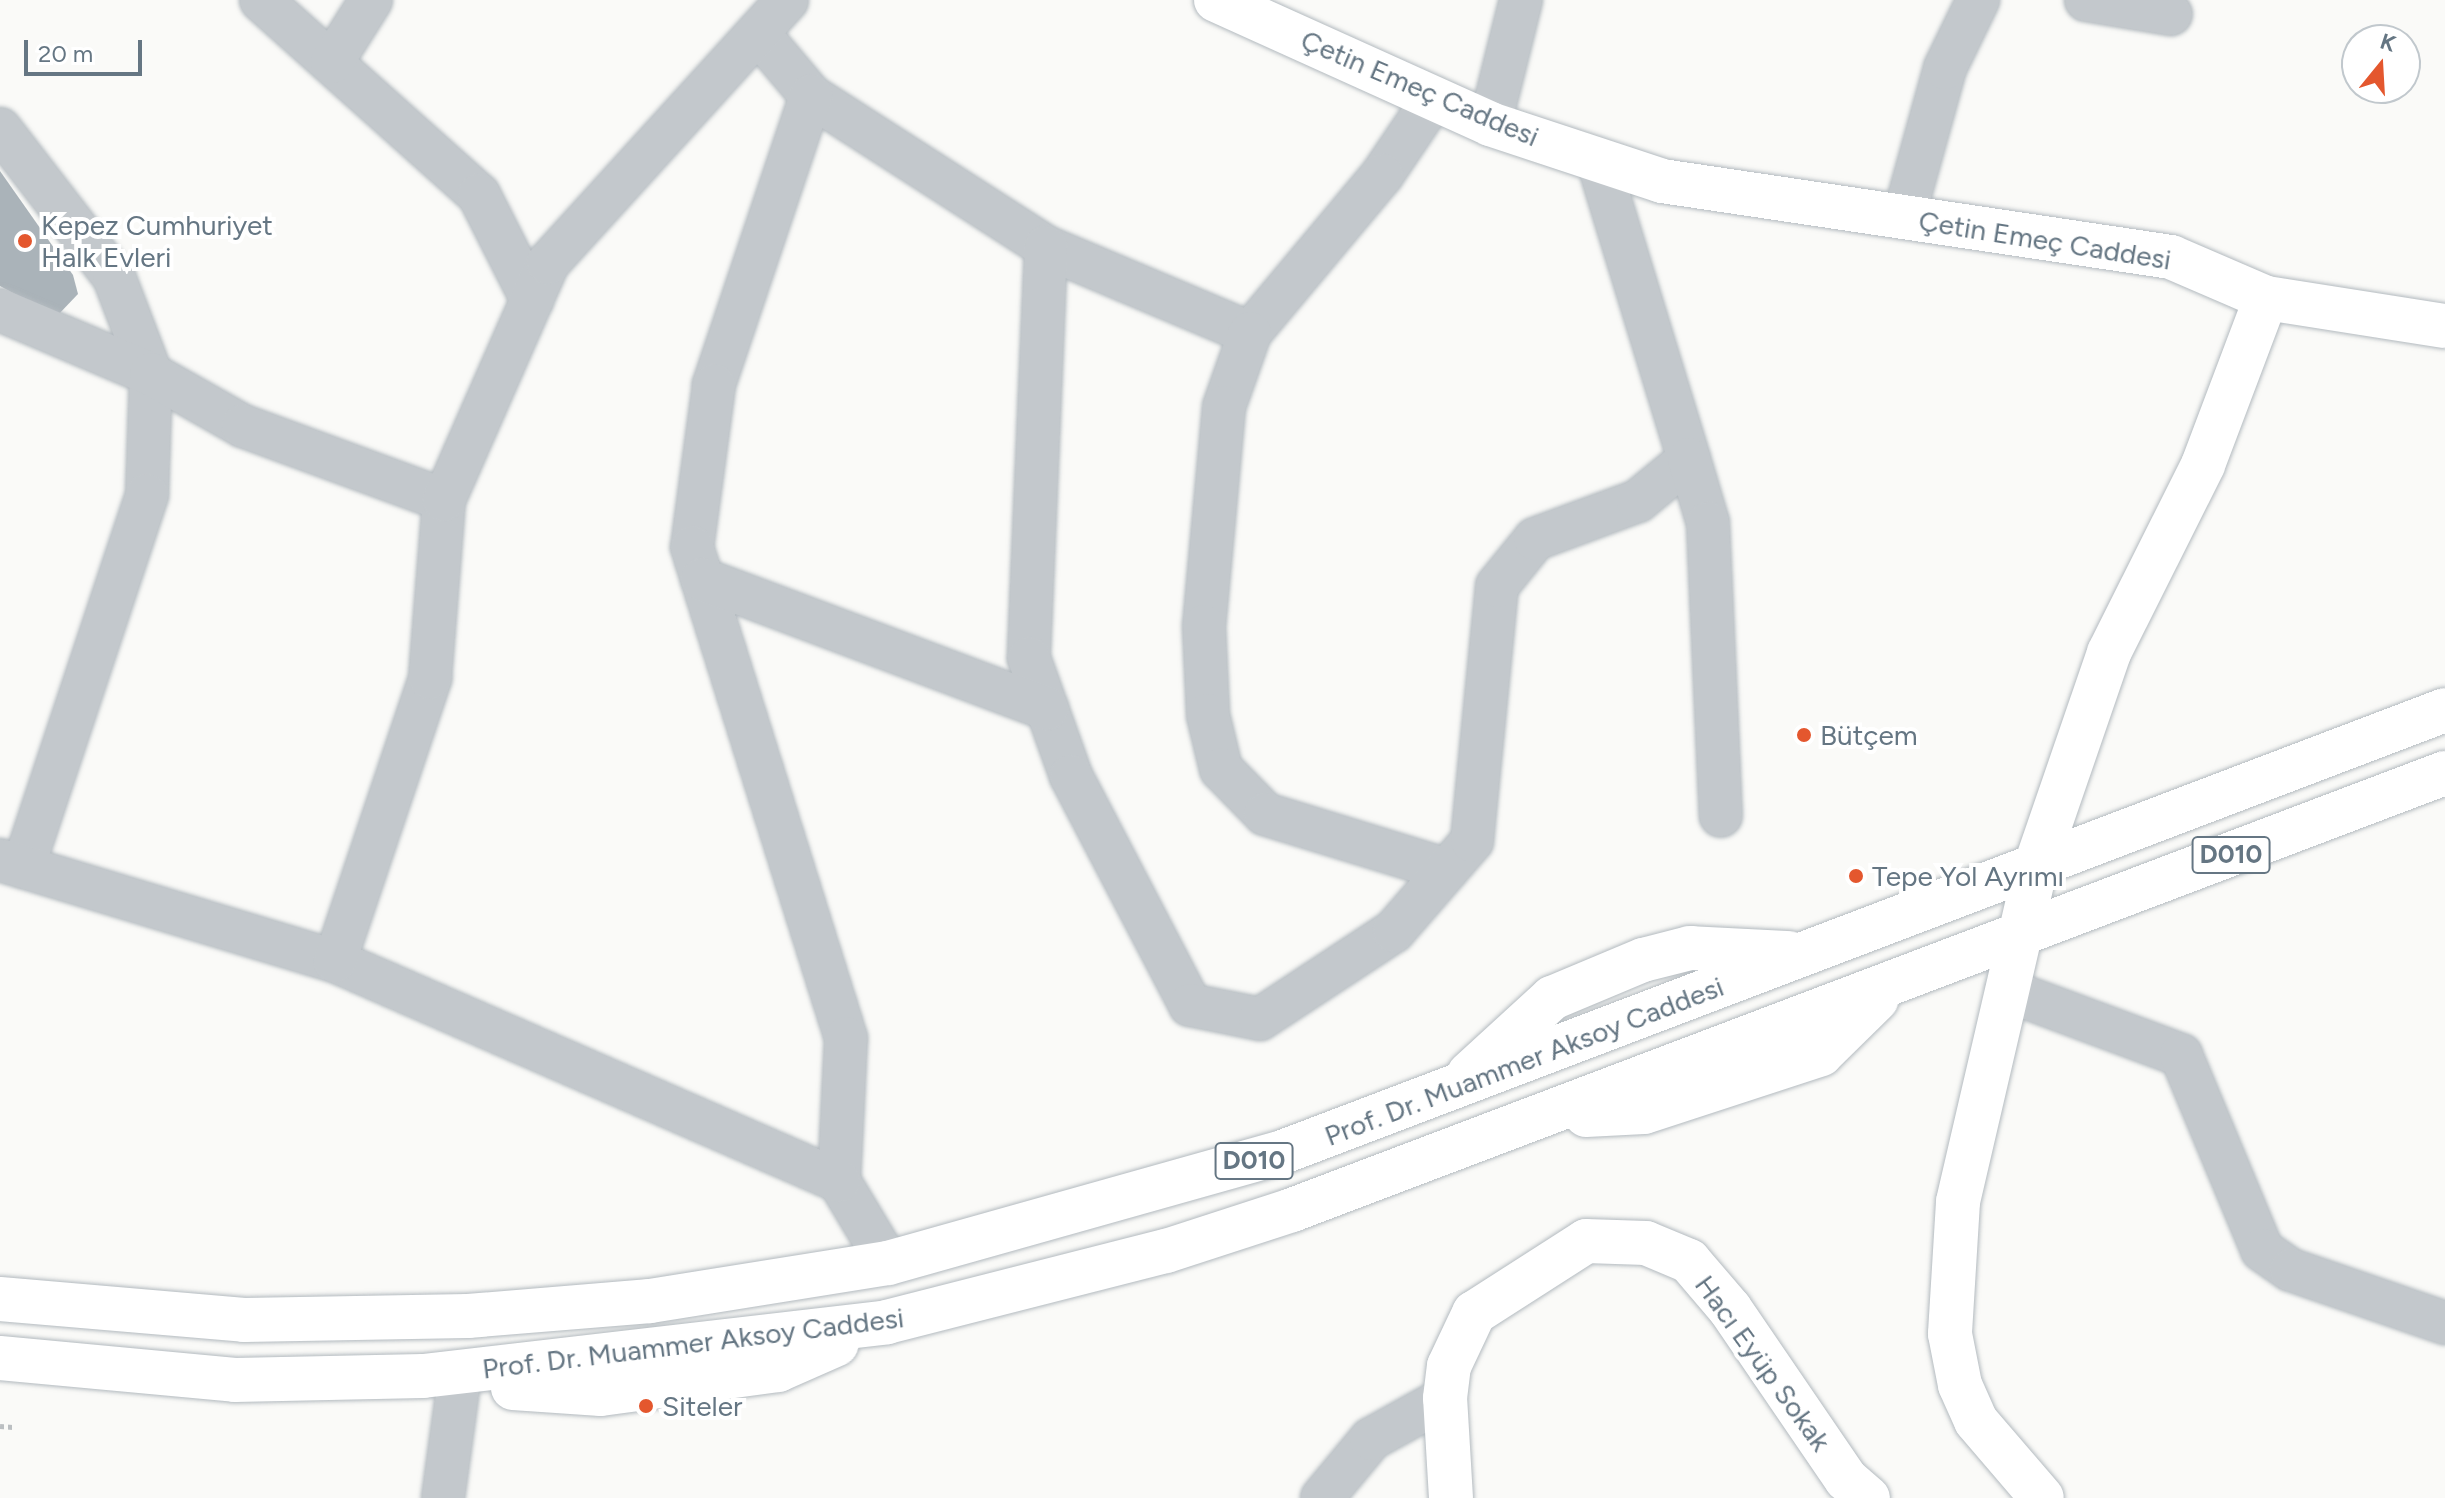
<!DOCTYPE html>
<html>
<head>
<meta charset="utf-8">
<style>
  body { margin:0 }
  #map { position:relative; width:2445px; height:1498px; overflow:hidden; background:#fafaf8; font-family:Figtree,sans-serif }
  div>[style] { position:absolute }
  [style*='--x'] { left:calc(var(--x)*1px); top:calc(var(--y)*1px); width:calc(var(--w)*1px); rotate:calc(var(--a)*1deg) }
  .building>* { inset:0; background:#aab3b9 }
  .path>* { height:5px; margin-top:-2.5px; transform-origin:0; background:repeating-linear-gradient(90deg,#bbbfc2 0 4px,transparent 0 8px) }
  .roads { filter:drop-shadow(0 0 2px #b3babf) drop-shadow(0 0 2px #b3babf) }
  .street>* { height:42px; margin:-21px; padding:0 21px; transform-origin:21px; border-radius:21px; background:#c3c8cc }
  .secondary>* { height:44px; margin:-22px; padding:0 22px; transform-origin:22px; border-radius:22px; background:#fff }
  .highway>* { height:44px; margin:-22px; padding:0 22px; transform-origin:22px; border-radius:22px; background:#fff }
  .dots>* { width:22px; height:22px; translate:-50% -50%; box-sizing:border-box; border:4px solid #fff; border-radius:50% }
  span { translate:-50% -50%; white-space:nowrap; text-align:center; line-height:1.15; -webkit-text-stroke:8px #fff; paint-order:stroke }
  .shield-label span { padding:2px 6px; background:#fff; border:2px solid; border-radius:6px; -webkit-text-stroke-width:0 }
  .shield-label { font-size:26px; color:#657683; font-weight:700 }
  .street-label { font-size:28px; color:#657683 }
  .poi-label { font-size:28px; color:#657683 }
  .left { translate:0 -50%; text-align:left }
  .north { position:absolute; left:2341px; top:24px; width:80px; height:80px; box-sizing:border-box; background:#fff; border:2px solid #c1c8cd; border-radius:50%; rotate:18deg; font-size:22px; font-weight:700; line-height:32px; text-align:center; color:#657683 }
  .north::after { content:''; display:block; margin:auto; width:28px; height:36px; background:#e4572e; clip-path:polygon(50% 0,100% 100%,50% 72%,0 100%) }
  .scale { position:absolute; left:24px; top:40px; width:118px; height:36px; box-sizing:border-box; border:4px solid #657683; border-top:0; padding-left:10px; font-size:24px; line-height:28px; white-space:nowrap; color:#657683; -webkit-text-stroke:6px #fff; paint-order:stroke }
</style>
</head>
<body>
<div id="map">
  <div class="building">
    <div style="clip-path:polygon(0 171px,73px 275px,78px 294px,57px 316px,0 286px)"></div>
  </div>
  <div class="path">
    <div style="--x:0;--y:1426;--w:13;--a:4"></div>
  </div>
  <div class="roads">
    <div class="street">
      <div style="--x:261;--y:0;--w:292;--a:41.8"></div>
      <div style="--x:479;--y:195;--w:118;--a:63.2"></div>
      <div style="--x:2086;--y:0;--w:86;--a:9.4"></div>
      <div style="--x:758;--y:33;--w:82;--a:49.9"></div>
      <div style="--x:811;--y:96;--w:279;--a:32.7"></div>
      <div style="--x:1046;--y:247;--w:221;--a:22.9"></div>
      <div style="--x:332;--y:62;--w:73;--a:-57.8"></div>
      <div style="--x:811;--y:96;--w:305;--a:108.6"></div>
      <div style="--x:714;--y:385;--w:163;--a:97.7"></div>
      <div style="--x:692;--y:547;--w:515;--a:72.59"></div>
      <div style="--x:846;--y:1038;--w:143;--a:92.8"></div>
      <div style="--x:839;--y:1181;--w:96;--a:59.1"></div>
      <div style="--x:1434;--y:98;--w:93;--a:124"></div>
      <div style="--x:1382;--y:175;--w:206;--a:129.9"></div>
      <div style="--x:1250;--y:333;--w:78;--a:109.4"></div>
      <div style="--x:1224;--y:407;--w:220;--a:95.2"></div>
      <div style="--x:1204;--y:626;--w:89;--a:87.4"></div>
      <div style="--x:1208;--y:715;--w:56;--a:76.5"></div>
      <div style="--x:1221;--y:769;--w:63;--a:45.6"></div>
      <div style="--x:1265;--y:814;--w:190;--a:17.1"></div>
      <div style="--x:1490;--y:124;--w:128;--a:-76"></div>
      <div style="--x:0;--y:129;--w:187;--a:52.4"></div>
      <div style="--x:114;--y:277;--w:104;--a:69.1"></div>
      <div style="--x:151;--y:374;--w:121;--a:91.9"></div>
      <div style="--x:147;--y:495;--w:392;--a:108.4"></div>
      <div style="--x:1904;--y:216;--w:154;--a:-74.5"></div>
      <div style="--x:1945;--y:68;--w:76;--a:-64.1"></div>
      <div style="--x:1046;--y:247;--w:411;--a:92.4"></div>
      <div style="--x:1029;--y:658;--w:125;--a:70.4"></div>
      <div style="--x:1071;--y:776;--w:258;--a:62.5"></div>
      <div style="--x:1190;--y:1005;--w:71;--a:11.3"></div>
      <div style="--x:1260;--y:1019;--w:160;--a:-33.3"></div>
      <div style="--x:1394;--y:931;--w:119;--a:-49.1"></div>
      <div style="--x:1472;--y:841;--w:256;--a:-84.4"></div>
      <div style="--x:1497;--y:586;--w:60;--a:-51"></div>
      <div style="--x:1535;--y:539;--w:110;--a:-20.3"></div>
      <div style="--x:1638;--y:501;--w:66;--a:-39.5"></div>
      <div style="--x:1689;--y:459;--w:314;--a:-107"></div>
      <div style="--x:0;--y:310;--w:164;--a:23"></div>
      <div style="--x:151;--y:374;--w:106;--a:29.5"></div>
      <div style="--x:243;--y:426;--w:214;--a:20.2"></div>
      <div style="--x:1689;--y:459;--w:67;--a:73.5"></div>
      <div style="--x:1708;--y:523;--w:293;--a:87.5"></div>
      <div style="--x:702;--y:579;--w:369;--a:20.6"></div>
      <div style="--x:0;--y:860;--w:350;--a:16.8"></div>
      <div style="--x:335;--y:961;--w:550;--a:23.58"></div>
      <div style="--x:335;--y:961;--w:299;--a:-71.4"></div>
      <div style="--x:430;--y:678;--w:179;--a:-85.5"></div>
      <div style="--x:444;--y:500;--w:259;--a:-66.3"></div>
      <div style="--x:548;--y:263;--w:355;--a:-47.7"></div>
      <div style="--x:2006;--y:990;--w:187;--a:20.4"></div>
      <div style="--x:2181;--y:1055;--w:211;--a:67.4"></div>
      <div style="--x:2262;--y:1250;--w:35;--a:35"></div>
      <div style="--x:2291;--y:1270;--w:163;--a:19"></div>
      <div style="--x:443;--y:1498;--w:118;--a:-82.2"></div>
      <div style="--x:1322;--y:1498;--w:77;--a:-50.3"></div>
      <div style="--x:1371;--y:1439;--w:85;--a:-29"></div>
    </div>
    <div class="secondary">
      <div style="--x:1216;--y:0;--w:301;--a:24.3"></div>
      <div style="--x:1490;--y:124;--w:181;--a:18.3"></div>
      <div style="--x:1662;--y:181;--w:515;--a:8.49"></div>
      <div style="--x:2171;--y:257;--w:103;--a:23.3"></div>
      <div style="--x:2266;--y:298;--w:178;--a:110.7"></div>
      <div style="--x:2203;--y:465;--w:210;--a:116.6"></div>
      <div style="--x:2109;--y:653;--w:221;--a:109"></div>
      <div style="--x:2037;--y:862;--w:349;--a:103.1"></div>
      <div style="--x:1958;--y:1202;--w:132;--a:93.5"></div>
      <div style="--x:1950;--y:1334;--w:52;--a:78.9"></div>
      <div style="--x:1960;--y:1385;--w:39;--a:66"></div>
      <div style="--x:1976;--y:1421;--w:101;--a:49.4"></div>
      <div style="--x:2266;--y:298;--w:181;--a:8.9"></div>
      <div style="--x:1451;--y:1498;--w:100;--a:-93.4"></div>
      <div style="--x:1445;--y:1398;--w:32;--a:-83"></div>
      <div style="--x:1449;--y:1366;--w:59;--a:-64.7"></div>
      <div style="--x:1474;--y:1313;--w:133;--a:-32.7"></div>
      <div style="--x:1586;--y:1241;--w:60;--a:1.9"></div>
      <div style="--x:1646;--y:1243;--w:47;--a:22.7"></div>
      <div style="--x:1689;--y:1261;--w:63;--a:49.5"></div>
      <div style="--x:1730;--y:1309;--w:206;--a:55.7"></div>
      <div style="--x:1846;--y:1479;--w:29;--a:41"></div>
    </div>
    <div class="highway">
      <div style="--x:1469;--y:1074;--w:113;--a:-42.5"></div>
      <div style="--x:1552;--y:998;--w:99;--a:-22.7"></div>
      <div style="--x:1643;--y:960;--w:49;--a:-14.3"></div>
      <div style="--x:1690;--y:948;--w:99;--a:2.9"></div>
      <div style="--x:1586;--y:1115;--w:58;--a:-3"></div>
      <div style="--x:1644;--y:1112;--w:186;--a:-18.1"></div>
      <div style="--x:1821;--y:1054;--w:78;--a:-44.5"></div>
      <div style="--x:0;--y:1299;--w:245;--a:4.9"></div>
      <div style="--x:244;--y:1320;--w:224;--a:-1"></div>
      <div style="--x:468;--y:1316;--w:183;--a:-4.7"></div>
      <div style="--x:650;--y:1301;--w:241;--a:-9.1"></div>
      <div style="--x:888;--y:1263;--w:407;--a:-15.7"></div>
      <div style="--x:1280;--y:1153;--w:1246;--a:-20.82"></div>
      <div style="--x:0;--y:1358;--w:236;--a:5.3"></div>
      <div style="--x:235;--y:1380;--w:188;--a:-1.2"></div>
      <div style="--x:423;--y:1376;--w:467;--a:-6.6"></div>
      <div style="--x:887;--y:1322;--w:288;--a:-14.3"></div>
      <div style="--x:1166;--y:1251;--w:133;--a:-18"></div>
      <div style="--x:1292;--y:1210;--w:1233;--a:-20.76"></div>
      <div style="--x:513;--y:1388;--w:88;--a:3.9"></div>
      <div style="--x:601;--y:1394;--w:179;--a:-7.7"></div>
      <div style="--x:778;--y:1370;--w:64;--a:-23.8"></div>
    </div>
  </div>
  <div class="dots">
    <div style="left:25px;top:241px;background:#e4572e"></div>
    <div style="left:1804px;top:735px;background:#e4572e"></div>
    <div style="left:1856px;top:876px;background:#e4572e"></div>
    <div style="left:646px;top:1406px;background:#e4572e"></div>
  </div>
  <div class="shield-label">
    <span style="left:2231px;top:855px">D010</span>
    <span style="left:1254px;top:1161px">D010</span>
  </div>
  <div class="street-label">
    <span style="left:1420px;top:88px;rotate:23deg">Çetin Emeç Caddesi</span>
    <span style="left:2045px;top:240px;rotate:9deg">Çetin Emeç Caddesi</span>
    <span style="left:1524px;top:1061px;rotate:-21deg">Prof. Dr. Muammer Aksoy Caddesi</span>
    <span style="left:693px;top:1343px;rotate:-7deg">Prof. Dr. Muammer Aksoy Caddesi</span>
    <span style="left:1763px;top:1363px;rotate:54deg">Hacı Eyüp Sokak</span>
  </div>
  <div class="poi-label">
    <span class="left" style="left:41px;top:241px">Kepez Cumhuriyet<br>Halk Evleri</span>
    <span class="left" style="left:1820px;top:735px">Bütçem</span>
    <span class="left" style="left:1872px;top:876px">Tepe Yol Ayrımı</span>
    <span class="left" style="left:662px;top:1406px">Siteler</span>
  </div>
  <div class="north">K</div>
  <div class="scale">20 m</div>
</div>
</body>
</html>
